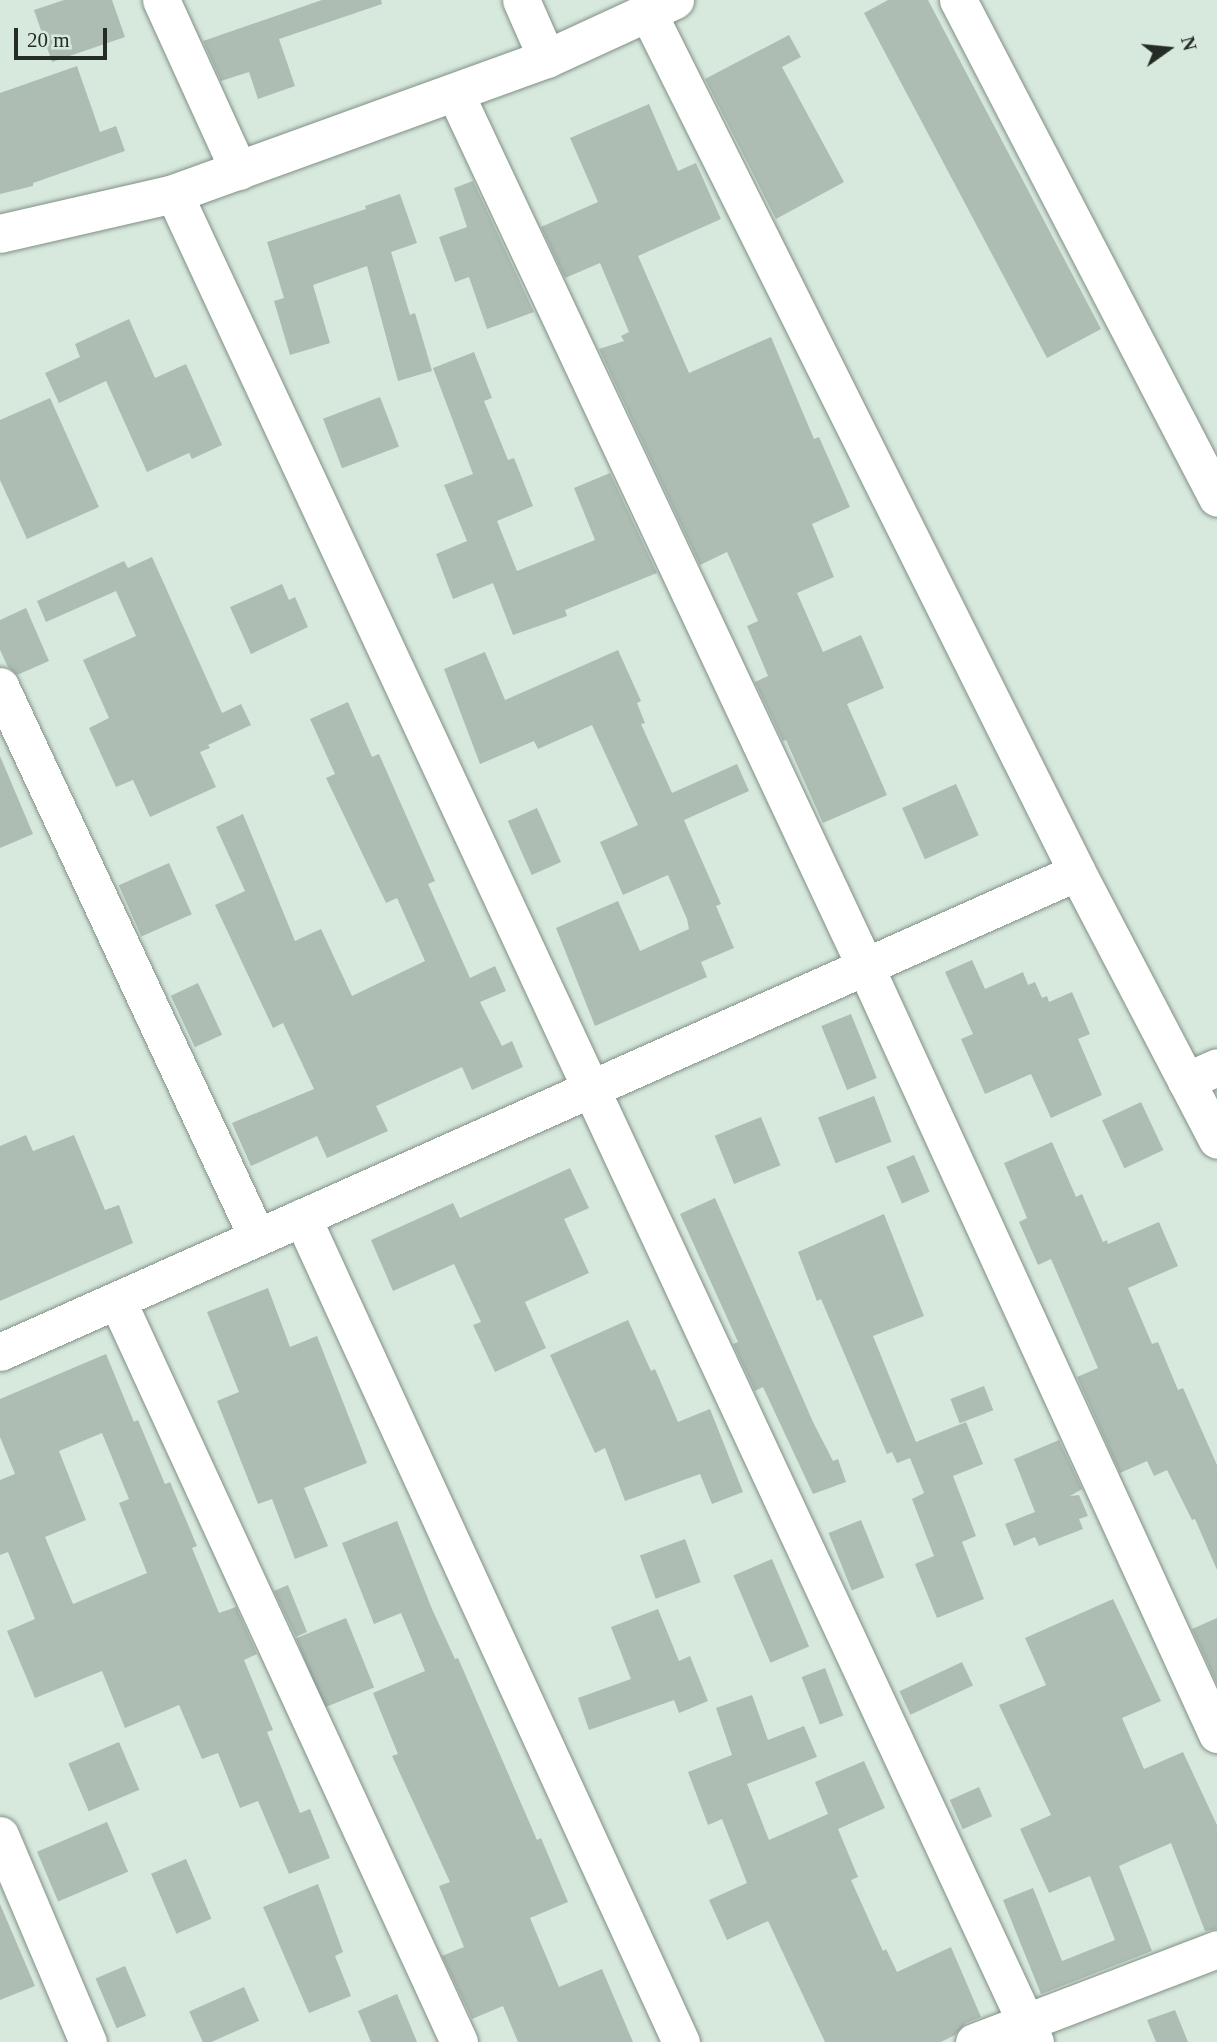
<!DOCTYPE html>
<html>
<head>
<meta charset="utf-8">
<style>
  body { margin:0 }
  #map { position:relative; width:1217px; height:2042px; overflow:hidden; background:#d7e8dc; font-family:"Times New Roman",serif }
  div>[style] { position:absolute }
  [style*='--x'] { left:calc(var(--x)*1px); top:calc(var(--y)*1px); width:calc(var(--w)*1px); rotate:calc(var(--a)*1deg) }
  .building>* { inset:0; background:#aebdb3; transform-origin:0 0 }
  .roads { filter:drop-shadow(0 0 2px #819086) drop-shadow(0 0 2px #819086) }
  .minor>* { height:37px; margin:-18.5px; padding:0 18.5px; transform-origin:18.5px; border-radius:18.5px; background:#fff }
  .tertiary>* { height:38px; margin:-19px; padding:0 19px; transform-origin:19px; border-radius:19px; background:#fff }
  span { translate:-50% -50%; white-space:nowrap; text-align:center; line-height:1.15; -webkit-text-stroke:7px #d7e8dc; paint-order:stroke }
  .north { position:absolute; left:1133px; top:14px; width:70px; height:70px; -webkit-text-stroke:5px #d7e8dc; paint-order:stroke; rotate:75deg; font-size:19px; font-weight:700; line-height:28px; text-align:center; color:#252b27 }
  .north::after { content:''; display:block; margin:auto; width:24px; height:32px; background:#252b27; clip-path:polygon(50% 0,100% 100%,50% 72%,0 100%) }
  .scale { position:absolute; left:14px; top:28px; width:93px; height:32px; box-sizing:border-box; border:4px solid #252b27; border-top:0; padding-left:9px; font-size:21px; line-height:24px; white-space:nowrap; color:#252b27; -webkit-text-stroke:5px #d7e8dc; paint-order:stroke }
</style>
</head>
<body>
<div id="map">
  <div class="building">
    <div style="clip-path:polygon(64px 0,112px 0,125px 37px,52px 62px,34px 10px)"></div>
    <div style="clip-path:polygon(322px 0,381px 0,382px 4px,279px 39px,295px 86px,258px 99px,249px 72px,221px 81px,203px 41px)"></div>
    <div style="clip-path:polygon(888px 0,928px 0,1101px 329px,1047px 358px,864px 13px)"></div>
    <div style="clip-path:polygon(789px 35px,801px 57px,782px 67px,844px 182px,776px 219px,705px 79px)"></div>
    <div style="clip-path:polygon(77px 66px,100px 132px,116px 126px,125px 151px,33px 183px,33px 186px,0 194px,0 93px)"></div>
    <div style="clip-path:polygon(649px 104px,678px 171px,696px 163px,721px 219px,638px 256px,689px 373px,771px 337px,814px 439px,819px 437px,850px 507px,812px 524px,834px 577px,797px 593px,823px 652px,861px 635px,884px 688px,847px 704px,887px 795px,823px 823px,786px 740px,783px 741px,755px 682px,768px 676px,747px 626px,758px 621px,727px 552px,700px 565px,599px 349px,624px 341px,621px 336px,629px 332px,600px 263px,565px 278px,541px 227px,598px 202px,570px 138px)"></div>
    <div style="clip-path:polygon(473px 181px,534px 312px,487px 329px,469px 277px,455px 282px,439px 237px,467px 227px,454px 188px)"></div>
    <div style="clip-path:polygon(400px 194px,417px 243px,391px 252px,410px 315px,415px 313px,432px 371px,398px 381px,367px 266px,313px 285px,330px 343px,290px 355px,274px 301px,284px 298px,267px 242px,366px 209px,365px 206px)"></div>
    <div style="clip-path:polygon(129px 319px,155px 378px,186px 364px,222px 445px,192px 459px,189px 453px,147px 472px,106px 381px,59px 403px,45px 373px,80px 357px,75px 344px)"></div>
    <div style="clip-path:polygon(474px 352px,492px 398px,484px 401px,508px 460px,514px 458px,533px 506px,497px 521px,517px 571px,595px 540px,574px 488px,610px 473px,657px 573px,565px 610px,567px 616px,513px 635px,493px 583px,453px 599px,436px 554px,467px 541px,444px 485px,473px 474px,433px 368px)"></div>
    <div style="left:380px;top:397px;width:53px;height:61px;rotate:69deg"></div>
    <div style="clip-path:polygon(50px 398px,99px 507px,27px 539px,0 480px,0 420px)"></div>
    <div style="clip-path:polygon(152px 557px,222px 713px,241px 704px,251px 725px,208px 745px,210px 748px,200px 752px,216px 787px,150px 817px,133px 780px,116px 787px,89px 728px,109px 718px,83px 660px,136px 636px,116px 591px,46px 622px,37px 601px,124px 561px,128px 568px)"></div>
    <div style="clip-path:polygon(282px 584px,289px 600px,295px 597px,308px 627px,251px 654px,230px 607px)"></div>
    <div style="clip-path:polygon(26px 608px,49px 661px,17px 675px,8px 667px,0 650px,0 620px)"></div>
    <div style="clip-path:polygon(618px 650px,641px 701px,637px 703px,645px 723px,641px 724px,672px 793px,737px 764px,749px 791px,684px 820px,721px 904px,716px 906px,734px 948px,701px 962px,707px 977px,595px 1026px,556px 928px,618px 901px,640px 951px,689px 929px,687px 919px,668px 875px,623px 895px,600px 842px,638px 825px,592px 725px,538px 749px,534px 741px,480px 764px,444px 669px,485px 652px,505px 700px)"></div>
    <div style="clip-path:polygon(348px 702px,372px 757px,379px 754px,405px 813px,435px 881px,428px 884px,470px 978px,495px 966px,506px 991px,480px 1002px,502px 1046px,512px 1041px,523px 1067px,472px 1090px,462px 1067px,376px 1106px,388px 1131px,327px 1158px,317px 1136px,251px 1166px,232px 1123px,314px 1089px,283px 1023px,273px 1028px,215px 905px,245px 891px,216px 827px,243px 814px,295px 941px,321px 929px,352px 996px,425px 961px,397px 898px,386px 903px,326px 778px,335px 774px,310px 719px)"></div>
    <div style="clip-path:polygon(0 756px,33px 834px,0 848px)"></div>
    <div style="left:956px;top:784px;width:56px;height:59px;rotate:66deg"></div>
    <div style="left:537px;top:808px;width:59px;height:32px;rotate:66deg"></div>
    <div style="left:169px;top:863px;width:56px;height:55px;rotate:66deg"></div>
    <div style="clip-path:polygon(972px 960px,985px 989px,1023px 972px,1028px 985px,1035px 982px,1042px 998px,1047px 996px,1049px 1002px,1072px 992px,1090px 1034px,1078px 1039px,1102px 1095px,1051px 1118px,1031px 1074px,985px 1094px,961px 1039px,973px 1034px,945px 972px)"></div>
    <div style="left:198px;top:983px;width:57px;height:30px;rotate:65deg"></div>
    <div style="left:851px;top:1014px;width:69px;height:32px;rotate:68deg"></div>
    <div style="left:874px;top:1096px;width:49px;height:60px;rotate:69deg"></div>
    <div style="left:1141px;top:1102px;width:53px;height:43px;rotate:65deg"></div>
    <div style="left:761px;top:1117px;width:52px;height:50px;rotate:68deg"></div>
    <div style="clip-path:polygon(26px 1135px,33px 1151px,74px 1135px,105px 1210px,119px 1205px,133px 1243px,0 1301px,0 1146px)"></div>
    <div style="clip-path:polygon(1052px 1142px,1076px 1197px,1082px 1194px,1103px 1242px,1107px 1240px,1108px 1244px,1159px 1222px,1178px 1266px,1128px 1288px,1152px 1344px,1158px 1342px,1178px 1390px,1183px 1388px,1217px 1465px,1217px 1570px,1195px 1519px,1192px 1520px,1167px 1470px,1154px 1476px,1147px 1461px,1120px 1473px,1077px 1377px,1098px 1368px,1051px 1259px,1038px 1265px,1019px 1222px,1027px 1218px,1004px 1163px)"></div>
    <div style="left:914px;top:1155px;width:40px;height:30px;rotate:67deg"></div>
    <div style="clip-path:polygon(570px 1168px,589px 1208px,564px 1219px,589px 1273px,525px 1302px,546px 1348px,495px 1372px,473px 1325px,481px 1322px,454px 1264px,393px 1291px,371px 1240px,453px 1203px,460px 1218px)"></div>
    <div style="clip-path:polygon(715px 1198px,813px 1422px,833px 1461px,838px 1459px,846px 1482px,813px 1494px,763px 1387px,755px 1391px,733px 1344px,738px 1342px,680px 1214px)"></div>
    <div style="clip-path:polygon(884px 1214px,924px 1316px,873px 1336px,916px 1442px,966px 1422px,983px 1464px,953px 1476px,976px 1536px,962px 1542px,984px 1599px,937px 1618px,915px 1564px,934px 1556px,912px 1499px,924px 1493px,910px 1458px,897px 1463px,892px 1452px,887px 1454px,821px 1299px,817px 1301px,798px 1252px)"></div>
    <div style="clip-path:polygon(268px 1288px,290px 1347px,317px 1336px,367px 1463px,304px 1488px,328px 1546px,295px 1559px,272px 1499px,258px 1504px,217px 1401px,239px 1392px,207px 1312px)"></div>
    <div style="clip-path:polygon(628px 1320px,651px 1371px,655px 1369px,678px 1422px,710px 1409px,743px 1492px,712px 1504px,700px 1474px,625px 1501px,605px 1448px,595px 1453px,550px 1355px)"></div>
    <div style="clip-path:polygon(evenodd,106px 1354px,134px 1422px,138px 1420px,165px 1484px,170px 1482px,197px 1546px,192px 1548px,219px 1613px,236px 1607px,257px 1654px,244px 1660px,273px 1730px,267px 1732px,300px 1813px,310px 1809px,330px 1858px,289px 1874px,258px 1801px,240px 1808px,218px 1753px,202px 1759px,179px 1705px,125px 1728px,102px 1671px,35px 1698px,7px 1631px,35px 1619px,8px 1552px,0 1555px,0 1480px,15px 1474px,0 1437px,0 1399px,106px 1354px,102px 1433px,129px 1499px,119px 1503px,147px 1573px,73px 1604px,45px 1537px,86px 1520px,59px 1451px,102px 1433px)"></div>
    <div style="left:984px;top:1386px;width:26px;height:36px;rotate:69deg"></div>
    <div style="clip-path:polygon(1059px 1440px,1082px 1489px,1070px 1496px,1079px 1495px,1088px 1516px,1079px 1519px,1083px 1529px,1039px 1546px,1035px 1537px,1014px 1546px,1005px 1524px,1035px 1512px,1014px 1459px)"></div>
    <div style="left:861px;top:1520px;width:62px;height:35px;rotate:68deg"></div>
    <div style="clip-path:polygon(397px 1521px,432px 1609px,455px 1659px,458px 1658px,537px 1840px,541px 1838px,568px 1902px,530px 1918px,559px 1987px,602px 1969px,633px 2042px,518px 2042px,503px 2006px,472px 2019px,442px 1956px,464px 1947px,439px 1886px,450px 1882px,392px 1756px,398px 1754px,373px 1693px,425px 1671px,401px 1613px,374px 1624px,342px 1543px)"></div>
    <div style="left:685px;top:1539px;width:46px;height:48px;rotate:70deg"></div>
    <div style="left:772px;top:1559px;width:95px;height:42px;rotate:67deg"></div>
    <div style="clip-path:polygon(288px 1585px,307px 1632px,296px 1637px,274px 1591px)"></div>
    <div style="clip-path:polygon(1113px 1599px,1161px 1701px,1122px 1718px,1144px 1769px,1183px 1752px,1217px 1825px,1217px 1929px,1205px 1931px,1171px 1843px,1119px 1866px,1152px 1951px,1041px 1994px,1003px 1900px,1033px 1888px,1062px 1961px,1115px 1940px,1090px 1876px,1049px 1893px,1020px 1829px,1051px 1815px,999px 1705px,1046px 1685px,1025px 1638px)"></div>
    <div style="clip-path:polygon(658px 1609px,679px 1661px,690px 1656px,708px 1701px,679px 1713px,674px 1700px,589px 1730px,578px 1698px,631px 1679px,611px 1627px)"></div>
    <div style="left:346px;top:1618px;width:75px;height:54px;rotate:68deg"></div>
    <div style="clip-path:polygon(1217px 1618px,1217px 1684px,1192px 1629px)"></div>
    <div style="left:962px;top:1662px;width:26px;height:69px;rotate:65deg"></div>
    <div style="left:825px;top:1668px;width:51px;height:25px;rotate:69deg"></div>
    <div style="clip-path:polygon(752px 1695px,768px 1740px,804px 1726px,817px 1757px,747px 1784px,769px 1840px,828px 1814px,815px 1782px,864px 1761px,885px 1808px,838px 1829px,858px 1877px,851px 1880px,883px 1951px,886px 1949px,897px 1972px,951px 1947px,981px 2017px,966px 2023px,955px 2035px,941px 2042px,825px 2042px,768px 1921px,727px 1940px,709px 1900px,747px 1883px,722px 1819px,708px 1825px,688px 1772px,732px 1755px,716px 1708px)"></div>
    <div style="left:119px;top:1742px;width:52px;height:55px;rotate:67deg"></div>
    <div style="left:979px;top:1787px;width:32px;height:32px;rotate:66deg"></div>
    <div style="left:107px;top:1822px;width:54px;height:76px;rotate:67deg"></div>
    <div style="left:186px;top:1859px;width:65px;height:38px;rotate:67deg"></div>
    <div style="clip-path:polygon(318px 1884px,343px 1952px,335px 1956px,351px 1996px,309px 2013px,263px 1907px)"></div>
    <div style="clip-path:polygon(0 1904px,35px 1986px,0 2000px)"></div>
    <div style="left:125px;top:1966px;width:54px;height:32px;rotate:67deg"></div>
    <div style="left:244px;top:1987px;width:37px;height:60px;rotate:66deg"></div>
    <div style="clip-path:polygon(397px 1994px,417px 2042px,371px 2042px,358px 2011px)"></div>
    <div style="clip-path:polygon(1175px 2010px,1188px 2042px,1156px 2042px,1147px 2020px)"></div>
  </div>
  <div class="roads">
    <div class="minor">
      <div style="--x:161;--y:0;--w:188;--a:65.5"></div>
      <div style="--x:521;--y:0;--w:64;--a:66.2"></div>
      <div style="--x:958;--y:0;--w:561;--a:62.52"></div>
      <div style="--x:648;--y:13;--w:960;--a:63.46"></div>
      <div style="--x:1077;--y:872;--w:302;--a:62.4"></div>
      <div style="--x:455;--y:93;--w:964;--a:64.84"></div>
      <div style="--x:865;--y:966;--w:845;--a:65.38"></div>
      <div style="--x:174;--y:194;--w:2039;--a:65.02"></div>
      <div style="--x:0;--y:686;--w:608;--a:64.99"></div>
      <div style="--x:1186;--y:1081;--w:34;--a:-24"></div>
      <div style="--x:302;--y:1217;--w:908;--a:65.33"></div>
      <div style="--x:117;--y:1300;--w:817;--a:65.25"></div>
      <div style="--x:0;--y:1352;--w:1179;--a:-24.02"></div>
      <div style="--x:0;--y:1835;--w:225;--a:67"></div>
      <div style="--x:974;--y:2042;--w:260;--a:-20.9"></div>
    </div>
    <div class="tertiary">
      <div style="--x:0;--y:234;--w:179;--a:-12.9"></div>
      <div style="--x:174;--y:194;--w:397;--a:-19.9"></div>
      <div style="--x:547;--y:59;--w:141;--a:-24.7"></div>
    </div>
  </div>
  <div class="north">N</div>
  <div class="scale">20 m</div>
</div>
</body>
</html>
